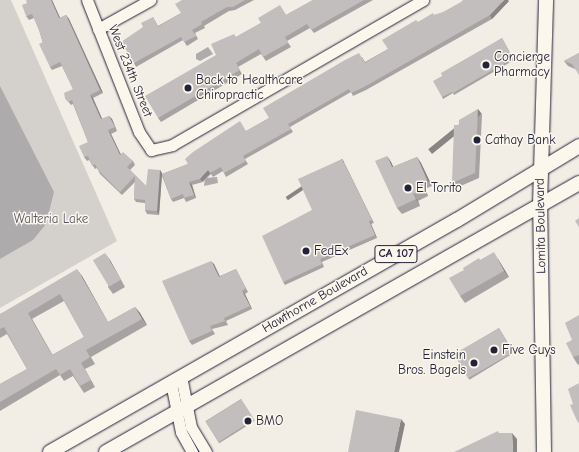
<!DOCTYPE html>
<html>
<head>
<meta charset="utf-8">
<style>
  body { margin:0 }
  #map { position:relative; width:579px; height:452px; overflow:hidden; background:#f2eee5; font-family:"Comic Neue",sans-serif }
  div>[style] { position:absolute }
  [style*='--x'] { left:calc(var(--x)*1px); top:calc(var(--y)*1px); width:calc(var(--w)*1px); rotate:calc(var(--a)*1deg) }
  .green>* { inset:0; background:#d4d1cc }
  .water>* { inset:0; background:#aeabad }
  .roads { filter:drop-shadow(0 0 1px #22223b) drop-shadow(0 0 1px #22223b) }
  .minor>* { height:11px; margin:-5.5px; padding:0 5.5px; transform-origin:5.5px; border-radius:5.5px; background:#fbf7ec }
  .major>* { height:14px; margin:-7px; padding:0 7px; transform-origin:7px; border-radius:7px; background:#fbf7ec }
  .wall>* { inset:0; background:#a7a3a3; transform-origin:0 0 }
  .shaded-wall>* { inset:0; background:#888585; transform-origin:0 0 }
  .building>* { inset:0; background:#c2bebe; transform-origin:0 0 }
  .dots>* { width:11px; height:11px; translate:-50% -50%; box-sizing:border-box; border:2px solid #fbf7ec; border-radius:50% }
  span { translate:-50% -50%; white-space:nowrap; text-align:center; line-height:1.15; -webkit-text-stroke:3px #fbf7ec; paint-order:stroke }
  .shield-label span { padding:1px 3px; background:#fbf7ec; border:1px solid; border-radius:3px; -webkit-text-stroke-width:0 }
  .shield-label { font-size:12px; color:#22223b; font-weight:700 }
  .poi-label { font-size:13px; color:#22223b }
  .left { translate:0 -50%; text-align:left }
  .right { translate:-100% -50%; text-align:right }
  .street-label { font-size:13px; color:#22223b }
  .park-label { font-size:13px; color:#575766 }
</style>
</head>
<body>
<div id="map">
  <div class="green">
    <div style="clip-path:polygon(0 0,11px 0,117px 241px,0 308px)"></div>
  </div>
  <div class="water">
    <div style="clip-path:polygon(208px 47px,213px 54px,200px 61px,196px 59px,196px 54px)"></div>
    <div style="clip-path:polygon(0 86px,54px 192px,46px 224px,33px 240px,0 259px)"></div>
    <div style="clip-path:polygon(217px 177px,218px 183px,204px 186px,205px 178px)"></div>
  </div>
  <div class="roads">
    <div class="minor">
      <div style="--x:87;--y:0;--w:142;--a:68.5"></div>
      <div style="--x:139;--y:132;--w:22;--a:56"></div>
      <div style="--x:151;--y:150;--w:22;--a:-13"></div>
      <div style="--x:172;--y:145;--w:290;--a:-30"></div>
      <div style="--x:98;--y:29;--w:60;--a:-29.1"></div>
      <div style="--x:181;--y:376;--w:52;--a:78.9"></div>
      <div style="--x:191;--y:427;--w:29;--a:59"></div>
      <div style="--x:171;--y:383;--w:50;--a:78.5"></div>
      <div style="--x:181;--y:432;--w:23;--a:61"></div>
    </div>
    <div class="major">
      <div style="--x:50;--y:452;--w:468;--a:-29.7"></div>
      <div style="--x:457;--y:220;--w:143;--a:-31.2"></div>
      <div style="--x:106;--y:452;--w:544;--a:-29.63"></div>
      <div style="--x:544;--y:452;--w:247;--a:-90.9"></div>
      <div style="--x:540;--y:205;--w:205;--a:-88.3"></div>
    </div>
  </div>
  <div class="wall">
    <div style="clip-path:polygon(52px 0,60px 18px,66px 15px,69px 19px,103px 93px,93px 98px,102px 119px,109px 116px,112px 119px,117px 131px,111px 134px,121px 155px,133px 161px,135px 165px,130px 170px,146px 186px,160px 170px,162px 174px,188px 164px,269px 118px,362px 57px,365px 62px,388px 49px,418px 22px,434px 15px,509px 1px,492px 19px,366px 90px,353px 96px,351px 92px,290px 127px,293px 132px,245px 159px,248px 164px,226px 177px,223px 171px,213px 177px,211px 174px,203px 182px,192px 185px,196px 198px,186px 202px,184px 198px,173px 202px,171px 199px,162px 176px,159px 215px,147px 214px,145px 210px,145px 203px,136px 202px,134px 199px,135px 182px,122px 195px,100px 174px,97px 168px,95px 169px,89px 160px,87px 161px,84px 157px,88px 142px,73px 104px,71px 105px,65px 98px,73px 89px,62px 66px,52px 70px,50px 67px,39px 30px,34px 18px,29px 20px,26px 16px)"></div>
    <div style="clip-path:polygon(182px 0,254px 0,235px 10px,229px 11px,204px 26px,205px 28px,195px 33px,198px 39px,187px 46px,183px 40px,136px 67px,134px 63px,153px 17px,158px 26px,181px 13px)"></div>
    <div style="clip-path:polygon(313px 0,373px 0,314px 33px,310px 28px,287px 41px,291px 47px,266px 61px,261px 54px,238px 67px,242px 74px,161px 122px,158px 118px,236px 37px,261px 23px,282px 9px,286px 15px)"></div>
    <div style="clip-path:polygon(502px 38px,514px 60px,454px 95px,453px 93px,443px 99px,442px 97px,442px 76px)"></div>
    <div style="clip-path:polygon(579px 53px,575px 69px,568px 66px,564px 61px)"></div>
    <div style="clip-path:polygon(482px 114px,479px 178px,456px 188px,452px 183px,459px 125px)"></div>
    <div style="clip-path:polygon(387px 156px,391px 162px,393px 167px,417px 157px,421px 163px,432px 186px,425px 189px,428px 196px,418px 201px,420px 206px,402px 214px,397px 208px)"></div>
    <div style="clip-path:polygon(342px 159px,344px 162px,374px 223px,371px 224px,377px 238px,322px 262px,324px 267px,285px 285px,283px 282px,312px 210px)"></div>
    <div style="clip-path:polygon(498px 259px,509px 277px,465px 303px,460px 296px,464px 270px,480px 260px)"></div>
    <div style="clip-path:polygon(110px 260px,125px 287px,113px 294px,108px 287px)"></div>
    <div style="clip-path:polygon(214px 264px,220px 276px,236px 269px,248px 292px,245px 294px,252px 309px,226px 321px,228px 325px,212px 329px,215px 334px,192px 345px,189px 341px)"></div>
    <div style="clip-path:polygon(evenodd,82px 276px,108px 322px,135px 307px,140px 313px,147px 325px,91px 357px,95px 364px,85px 369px,95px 387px,84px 393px,73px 376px,64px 381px,60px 375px,0 411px,0 384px,27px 369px,7px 334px,0 338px,0 314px,82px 276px,64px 301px,84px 337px,52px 355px,32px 319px,64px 301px)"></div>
    <div style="clip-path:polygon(579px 315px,579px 364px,578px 365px,573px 357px,572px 340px)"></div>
    <div style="left:499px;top:328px;width:29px;height:52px;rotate:59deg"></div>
    <div style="left:241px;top:399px;width:26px;height:42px;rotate:58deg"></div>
  </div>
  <div class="shaded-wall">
    <div style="clip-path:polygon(51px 0,52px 0,62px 22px,59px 18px)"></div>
    <div style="clip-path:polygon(504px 0,508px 0,509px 1px,492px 19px,490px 15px)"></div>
    <div style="clip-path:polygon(66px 15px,69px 19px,103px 93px,100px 90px)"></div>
    <div style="clip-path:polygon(90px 95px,93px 98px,104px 123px,101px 119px)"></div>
    <div style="left:478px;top:109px;width:6px;height:64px;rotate:51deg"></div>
    <div style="clip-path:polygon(109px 116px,112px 119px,117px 131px,115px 127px)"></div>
    <div style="clip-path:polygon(108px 130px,111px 134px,123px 159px,120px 155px)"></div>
    <div style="clip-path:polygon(387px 156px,391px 162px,397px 174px,392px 167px)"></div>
    <div style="clip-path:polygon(417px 157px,421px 163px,432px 186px,427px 180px)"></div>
    <div style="left:342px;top:159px;width:4px;height:68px;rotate:56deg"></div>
    <div style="clip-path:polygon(160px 170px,162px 173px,159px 215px,157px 211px)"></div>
    <div style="left:208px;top:170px;width:4px;height:12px;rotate:45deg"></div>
    <div style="clip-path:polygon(189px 182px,192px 185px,196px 198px,194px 195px)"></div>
    <div style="clip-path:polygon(420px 183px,425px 189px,428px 196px,423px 190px)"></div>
    <div style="clip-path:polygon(413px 194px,418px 201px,420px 206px,416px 199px)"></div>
    <div style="clip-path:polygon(369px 221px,371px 224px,377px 238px,375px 235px)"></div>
    <div style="clip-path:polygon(494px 252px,498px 259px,509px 277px,504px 271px)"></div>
    <div style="clip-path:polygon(105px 253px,110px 260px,125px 287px,121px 280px)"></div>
    <div style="clip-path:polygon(211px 261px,214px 264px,221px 280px,219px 277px)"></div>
    <div style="clip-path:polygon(77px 269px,82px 276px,112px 329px,108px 322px)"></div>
    <div style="clip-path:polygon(242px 291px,245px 294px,252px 309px,250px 306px)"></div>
    <div style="clip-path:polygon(135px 307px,140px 313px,147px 325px,142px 319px)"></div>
    <div style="clip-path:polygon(28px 313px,32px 319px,56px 361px,52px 355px)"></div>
    <div style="clip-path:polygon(401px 419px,405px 424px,399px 452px,394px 452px)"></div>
    <div style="clip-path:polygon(512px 433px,517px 439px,517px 452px,513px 452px)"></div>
  </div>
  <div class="building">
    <div style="clip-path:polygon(26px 0,51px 0,59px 18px,66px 15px,100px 90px,90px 95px,101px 119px,109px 116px,115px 127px,108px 130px,120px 155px,123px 152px,133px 161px,127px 167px,146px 186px,148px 169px,160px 170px,157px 211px,145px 210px,145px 200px,134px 199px,135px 176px,120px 192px,98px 170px,95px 164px,92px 166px,88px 156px,84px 157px,79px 146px,88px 142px,72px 100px,68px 102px,65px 98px,64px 93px,73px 89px,60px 62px,50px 67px,39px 44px,43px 42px,39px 30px,32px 14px,26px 16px,22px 5px,27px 3px)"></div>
    <div style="clip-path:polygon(182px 0,245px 0,233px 7px,227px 7px,201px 22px,202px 24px,192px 30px,196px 36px,184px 42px,181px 37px,134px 63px,121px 42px,143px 27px,141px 23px,153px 17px,158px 27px,181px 13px,175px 4px)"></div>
    <div style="clip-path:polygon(313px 0,364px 0,311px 30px,307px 24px,285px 37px,288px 43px,263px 57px,259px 49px,236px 63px,240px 70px,158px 118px,145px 96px,216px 55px,211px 44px,234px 34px,236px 37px,261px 23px,258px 18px,280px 5px,286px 15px)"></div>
    <div style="clip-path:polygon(463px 0,504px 0,490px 15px,364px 87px,351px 93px,349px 89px,288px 124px,291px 129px,243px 156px,246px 161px,224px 173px,221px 167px,210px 173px,208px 170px,200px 179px,189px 182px,194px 195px,184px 198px,183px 194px,171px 199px,162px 174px,188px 164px,185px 159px,193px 152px,240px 121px,246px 131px,269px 118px,263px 108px,345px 60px,359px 53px,365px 63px,388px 49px,382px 40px,416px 20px,418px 22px,433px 13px,434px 15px,443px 12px,461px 2px)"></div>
    <div style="clip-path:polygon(502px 38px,513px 58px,453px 93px,452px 92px,442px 97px,433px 81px,442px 76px,441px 73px)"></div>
    <div style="clip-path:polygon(579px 53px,579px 75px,572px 64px,564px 61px)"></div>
    <div style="clip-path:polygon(478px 109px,475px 173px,452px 183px,454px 125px,459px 125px,459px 120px)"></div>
    <div style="clip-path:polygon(387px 156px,392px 167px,417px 157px,427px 180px,420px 183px,423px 190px,413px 194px,416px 199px,397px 208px,375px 161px)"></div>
    <div style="clip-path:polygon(342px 159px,372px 220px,369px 221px,375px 235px,320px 259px,322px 264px,283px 282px,262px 236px,312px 210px,298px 179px)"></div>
    <div style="clip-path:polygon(579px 218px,579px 227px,575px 221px)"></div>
    <div style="clip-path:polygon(494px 252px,504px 271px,460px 296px,449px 278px,464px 270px,463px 268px,479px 258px,480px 260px)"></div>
    <div style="left:105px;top:253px;width:31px;height:14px;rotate:59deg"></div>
    <div style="clip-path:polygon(211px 261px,219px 277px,236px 269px,246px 288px,242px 291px,250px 306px,224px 318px,225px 321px,210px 326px,212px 331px,189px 341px,162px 281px)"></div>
    <div style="clip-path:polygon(evenodd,77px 269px,108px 322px,135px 307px,142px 319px,86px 350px,90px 357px,81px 363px,91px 380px,80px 386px,70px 369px,60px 375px,56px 369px,0 402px,0 384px,27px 369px,4px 327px,0 329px,0 314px,77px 269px,60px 294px,84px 337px,52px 355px,28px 313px,60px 294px)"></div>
    <div style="clip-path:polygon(579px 315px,579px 355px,573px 357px,566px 343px,572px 340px,565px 323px)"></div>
    <div style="left:499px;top:328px;width:28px;height:52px;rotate:60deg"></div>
    <div style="clip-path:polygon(579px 383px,579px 422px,578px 423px,570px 405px,573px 404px,568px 389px)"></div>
    <div style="left:241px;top:399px;width:24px;height:42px;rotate:57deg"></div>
    <div style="clip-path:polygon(356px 410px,401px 419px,394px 452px,348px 452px)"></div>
    <div style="clip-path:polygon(498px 431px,499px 433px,512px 433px,513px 452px,454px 452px)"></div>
  </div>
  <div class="dots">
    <div style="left:486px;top:65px;background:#22223b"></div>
    <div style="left:188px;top:88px;background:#22223b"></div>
    <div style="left:477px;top:140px;background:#22223b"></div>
    <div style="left:408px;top:188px;background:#22223b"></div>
    <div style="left:306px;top:251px;background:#22223b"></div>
    <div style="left:494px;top:350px;background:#22223b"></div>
    <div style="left:474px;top:363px;background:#22223b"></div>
    <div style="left:248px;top:421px;background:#22223b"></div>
  </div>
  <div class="shield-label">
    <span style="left:396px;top:254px">CA 107</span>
  </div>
  <div class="poi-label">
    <span class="left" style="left:494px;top:65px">Concierge<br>Pharmacy</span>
    <span class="left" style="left:196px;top:88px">Back to Healthcare<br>Chiropractic</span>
    <span class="left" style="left:485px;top:140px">Cathay Bank</span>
    <span class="left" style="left:416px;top:188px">El Torito</span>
    <span class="left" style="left:314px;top:251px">FedEx</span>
    <span class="left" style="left:502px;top:350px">Five Guys</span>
    <span class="right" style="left:466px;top:363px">Einstein<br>Bros. Bagels</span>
    <span class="left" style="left:256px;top:421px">BMO</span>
  </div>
  <div class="street-label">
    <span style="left:130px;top:71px;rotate:68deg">West 234th Street</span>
    <span style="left:541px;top:226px;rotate:-91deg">Lomita Boulevard</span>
    <span style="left:315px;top:300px;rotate:-30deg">Hawthorne Boulevard</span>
  </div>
  <div class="park-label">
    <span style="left:51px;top:219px">Walteria Lake</span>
  </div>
</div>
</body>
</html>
